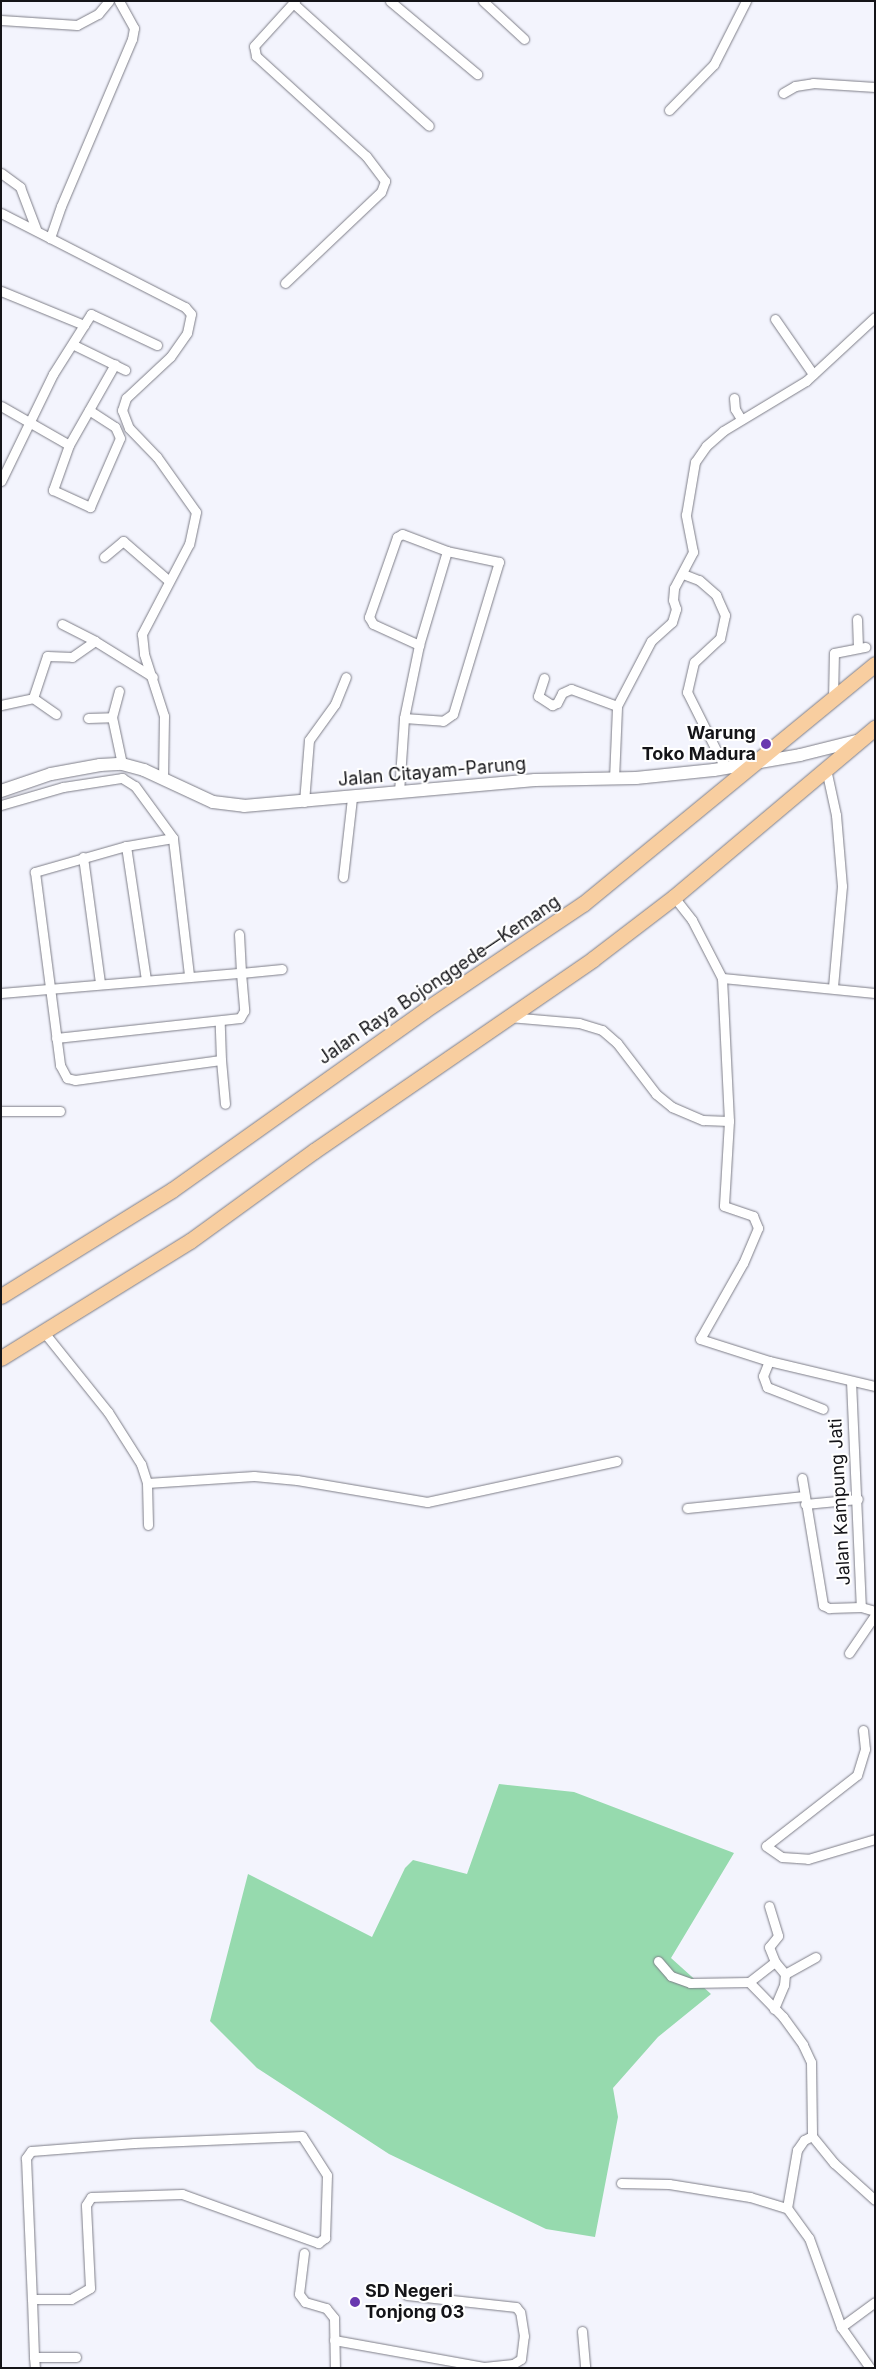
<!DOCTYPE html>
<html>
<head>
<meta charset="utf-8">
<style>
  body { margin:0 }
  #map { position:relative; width:876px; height:2369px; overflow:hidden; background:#f3f4fd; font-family:Inter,sans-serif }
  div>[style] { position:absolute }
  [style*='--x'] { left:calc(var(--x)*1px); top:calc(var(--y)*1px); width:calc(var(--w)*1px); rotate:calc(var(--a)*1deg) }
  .green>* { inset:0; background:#96daae }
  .roads { filter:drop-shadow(0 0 1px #7d7d87) drop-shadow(0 0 1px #7d7d87) }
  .minor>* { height:9px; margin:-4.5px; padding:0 4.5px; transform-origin:4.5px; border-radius:4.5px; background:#fff }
  .secondary>* { height:12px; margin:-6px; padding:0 6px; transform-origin:6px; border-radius:6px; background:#fff }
  .trunk>* { height:15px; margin:-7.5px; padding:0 7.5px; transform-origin:7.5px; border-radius:7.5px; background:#f8cea0 }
  .dots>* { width:14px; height:14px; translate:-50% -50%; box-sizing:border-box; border:2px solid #fff; border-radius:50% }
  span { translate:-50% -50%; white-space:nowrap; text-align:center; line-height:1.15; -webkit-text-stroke:4px #fff; paint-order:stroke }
  .poi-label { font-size:18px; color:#141418; font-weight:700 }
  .right { translate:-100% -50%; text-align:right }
  .left { translate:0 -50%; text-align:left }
  .street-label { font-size:18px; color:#141418 }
  .frame { position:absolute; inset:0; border:2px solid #141418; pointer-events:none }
</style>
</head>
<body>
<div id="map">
  <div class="green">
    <div style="clip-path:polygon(499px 1784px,574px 1792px,734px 1853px,671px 1958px,711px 1994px,658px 2037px,613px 2088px,618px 2117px,595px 2237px,546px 2229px,389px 2154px,257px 2068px,210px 2021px,248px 1874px,372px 1937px,405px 1868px,413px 1860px,467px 1874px)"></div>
  </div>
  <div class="roads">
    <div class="minor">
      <div style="--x:119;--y:1;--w:31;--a:61"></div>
      <div style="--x:134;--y:28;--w:11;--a:100"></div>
      <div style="--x:132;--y:39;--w:181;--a:113"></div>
      <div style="--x:61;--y:206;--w:34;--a:109"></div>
      <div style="--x:50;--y:238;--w:152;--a:27.1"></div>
      <div style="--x:185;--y:307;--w:9;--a:49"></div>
      <div style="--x:191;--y:314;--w:19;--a:102"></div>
      <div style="--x:187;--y:333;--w:29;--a:125"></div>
      <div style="--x:170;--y:357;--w:60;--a:137"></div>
      <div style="--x:126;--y:398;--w:13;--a:108"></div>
      <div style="--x:122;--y:410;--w:19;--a:69"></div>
      <div style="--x:129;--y:428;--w:40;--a:46"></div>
      <div style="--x:157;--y:457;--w:67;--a:54.7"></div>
      <div style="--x:196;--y:512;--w:33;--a:102"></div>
      <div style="--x:189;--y:544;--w:102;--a:117.6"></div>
      <div style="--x:142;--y:634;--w:20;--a:84"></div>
      <div style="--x:144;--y:654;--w:65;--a:72.1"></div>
      <div style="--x:164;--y:716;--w:62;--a:90.9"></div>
      <div style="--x:390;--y:1;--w:114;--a:40"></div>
      <div style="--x:483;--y:1;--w:56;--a:42.8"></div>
      <div style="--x:293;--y:3;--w:183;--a:42.1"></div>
      <div style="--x:1;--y:20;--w:76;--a:3.8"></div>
      <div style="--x:77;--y:25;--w:24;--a:-28"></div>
      <div style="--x:98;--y:14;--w:17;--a:-50"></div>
      <div style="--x:783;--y:93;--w:14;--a:-30"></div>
      <div style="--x:795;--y:86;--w:18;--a:-9"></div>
      <div style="--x:813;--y:83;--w:62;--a:3.7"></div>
      <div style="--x:669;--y:110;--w:64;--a:-45.6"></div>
      <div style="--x:714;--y:64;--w:71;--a:-63.1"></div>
      <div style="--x:1;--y:173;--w:24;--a:36"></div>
      <div style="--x:20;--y:187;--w:45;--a:69.1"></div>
      <div style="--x:1;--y:213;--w:55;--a:27"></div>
      <div style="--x:285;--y:283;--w:132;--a:-43.5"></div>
      <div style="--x:381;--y:192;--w:12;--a:-70"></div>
      <div style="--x:385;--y:181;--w:31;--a:-127"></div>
      <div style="--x:366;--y:156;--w:149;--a:-137.7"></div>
      <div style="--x:256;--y:56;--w:10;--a:-101"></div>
      <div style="--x:254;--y:46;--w:61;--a:-47.7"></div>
      <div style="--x:1;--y:291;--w:90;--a:22.3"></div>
      <div style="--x:775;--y:319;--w:67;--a:55.4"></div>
      <div style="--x:74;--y:345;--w:57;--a:26.1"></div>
      <div style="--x:734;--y:398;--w:11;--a:85"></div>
      <div style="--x:735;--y:409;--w:12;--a:59"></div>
      <div style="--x:1;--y:406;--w:78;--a:29.8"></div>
      <div style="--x:69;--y:445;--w:93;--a:-60.4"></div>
      <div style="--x:69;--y:445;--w:48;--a:109.6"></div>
      <div style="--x:53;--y:490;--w:41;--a:24.7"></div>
      <div style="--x:90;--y:507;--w:75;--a:-66.5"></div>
      <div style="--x:120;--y:438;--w:12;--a:-114"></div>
      <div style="--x:115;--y:427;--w:31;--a:-147"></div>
      <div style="--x:1;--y:481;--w:119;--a:-64.1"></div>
      <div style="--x:53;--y:374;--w:71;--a:-57.7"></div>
      <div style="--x:91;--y:314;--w:73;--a:25.2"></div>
      <div style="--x:104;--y:557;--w:25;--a:-40"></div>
      <div style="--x:123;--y:541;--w:61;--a:41"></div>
      <div style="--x:683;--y:574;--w:17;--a:21"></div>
      <div style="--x:699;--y:580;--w:23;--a:41"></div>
      <div style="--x:716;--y:595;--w:22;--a:66"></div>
      <div style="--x:725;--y:615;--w:24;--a:102"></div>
      <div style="--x:720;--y:638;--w:35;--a:137"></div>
      <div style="--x:694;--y:662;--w:31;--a:103"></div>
      <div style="--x:687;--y:692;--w:85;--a:63.4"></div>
      <div style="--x:857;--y:619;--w:29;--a:88"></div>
      <div style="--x:62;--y:624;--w:37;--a:27"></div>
      <div style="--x:544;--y:678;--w:19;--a:108"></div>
      <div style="--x:538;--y:696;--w:17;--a:33"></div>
      <div style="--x:552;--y:705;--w:5;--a:-22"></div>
      <div style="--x:557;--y:703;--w:11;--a:-63"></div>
      <div style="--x:562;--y:693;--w:10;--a:-24"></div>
      <div style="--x:571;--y:689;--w:49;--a:20.3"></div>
      <div style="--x:33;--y:698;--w:44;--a:-71.6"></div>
      <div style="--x:47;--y:656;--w:25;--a:2"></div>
      <div style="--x:72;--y:657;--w:28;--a:-35"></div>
      <div style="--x:95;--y:641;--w:68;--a:31.8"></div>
      <div style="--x:833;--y:699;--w:46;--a:-88.8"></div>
      <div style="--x:834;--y:653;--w:32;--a:-11"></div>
      <div style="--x:1;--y:705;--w:33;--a:-12"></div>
      <div style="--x:33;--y:698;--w:28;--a:35"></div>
      <div style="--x:112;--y:717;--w:27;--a:-75"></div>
      <div style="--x:88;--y:718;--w:24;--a:-2"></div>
      <div style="--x:112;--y:717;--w:48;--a:78"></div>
      <div style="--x:404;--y:718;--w:39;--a:4"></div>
      <div style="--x:443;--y:721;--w:12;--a:-35"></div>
      <div style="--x:453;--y:714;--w:159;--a:-73.2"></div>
      <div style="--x:499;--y:562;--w:53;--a:-168.1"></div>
      <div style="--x:447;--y:551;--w:48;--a:-159.3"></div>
      <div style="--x:402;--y:534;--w:6;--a:149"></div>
      <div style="--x:397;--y:537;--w:85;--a:109.3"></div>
      <div style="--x:369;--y:617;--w:8;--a:60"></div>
      <div style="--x:373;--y:624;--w:51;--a:24.5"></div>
      <div style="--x:826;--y:769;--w:47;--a:77.7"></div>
      <div style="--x:836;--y:815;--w:71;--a:85.2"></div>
      <div style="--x:842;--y:886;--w:101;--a:95.1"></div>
      <div style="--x:614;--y:779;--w:73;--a:-87.6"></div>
      <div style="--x:617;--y:706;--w:73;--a:-62.4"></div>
      <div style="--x:651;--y:641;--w:28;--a:-42"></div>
      <div style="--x:672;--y:622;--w:14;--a:-73"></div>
      <div style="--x:676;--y:609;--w:9;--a:-108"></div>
      <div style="--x:673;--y:600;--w:12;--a:-85"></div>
      <div style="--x:674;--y:588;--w:41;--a:-62.2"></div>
      <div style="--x:693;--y:552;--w:38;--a:-101"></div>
      <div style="--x:686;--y:515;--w:54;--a:-80.4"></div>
      <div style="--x:695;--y:462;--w:19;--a:-55"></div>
      <div style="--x:706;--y:446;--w:23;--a:-41"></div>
      <div style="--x:723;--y:431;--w:97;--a:-31.1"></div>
      <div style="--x:806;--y:381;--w:94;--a:-42.8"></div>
      <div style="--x:399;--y:792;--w:74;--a:-86.1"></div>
      <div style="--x:404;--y:718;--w:75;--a:-78.4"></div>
      <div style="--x:419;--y:645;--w:98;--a:-73.4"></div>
      <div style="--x:304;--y:802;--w:62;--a:-85.4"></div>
      <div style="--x:309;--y:740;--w:44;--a:-54.2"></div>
      <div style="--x:335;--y:704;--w:29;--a:-68"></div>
      <div style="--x:1;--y:805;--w:65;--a:-16.2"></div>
      <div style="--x:63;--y:787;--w:60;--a:-8.7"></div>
      <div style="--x:122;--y:778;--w:15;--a:32"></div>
      <div style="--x:135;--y:786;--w:64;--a:53.8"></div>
      <div style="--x:126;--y:846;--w:135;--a:81.5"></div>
      <div style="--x:83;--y:857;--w:127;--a:82.3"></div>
      <div style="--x:343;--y:877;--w:80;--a:-83.5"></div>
      <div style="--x:674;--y:897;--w:29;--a:52"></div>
      <div style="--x:692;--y:920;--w:65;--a:62.7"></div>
      <div style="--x:722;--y:978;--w:143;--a:87.2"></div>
      <div style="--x:729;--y:1121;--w:85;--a:93.4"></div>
      <div style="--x:724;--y:1206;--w:31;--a:19"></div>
      <div style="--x:753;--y:1216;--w:13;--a:67"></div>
      <div style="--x:758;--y:1228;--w:38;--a:113"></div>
      <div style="--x:743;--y:1263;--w:87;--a:119.5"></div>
      <div style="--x:700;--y:1339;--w:72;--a:17.7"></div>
      <div style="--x:769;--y:1361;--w:109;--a:13.3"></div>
      <div style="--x:239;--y:934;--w:39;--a:87"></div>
      <div style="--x:241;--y:973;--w:41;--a:-5.6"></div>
      <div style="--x:189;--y:975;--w:138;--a:-96.7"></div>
      <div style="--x:173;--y:838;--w:48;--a:170.3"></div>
      <div style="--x:126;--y:846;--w:95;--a:164.1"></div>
      <div style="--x:35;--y:872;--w:195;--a:82.6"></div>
      <div style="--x:60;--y:1065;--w:15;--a:62"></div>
      <div style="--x:67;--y:1078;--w:8;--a:14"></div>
      <div style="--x:75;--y:1080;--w:147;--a:-7.8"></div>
      <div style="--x:221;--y:1060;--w:37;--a:-92"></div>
      <div style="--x:722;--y:978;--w:154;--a:5.6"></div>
      <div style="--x:1;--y:993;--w:241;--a:-4.8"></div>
      <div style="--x:241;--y:973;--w:38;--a:85"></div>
      <div style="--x:244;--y:1011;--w:8;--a:120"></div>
      <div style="--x:240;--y:1018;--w:185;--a:173.8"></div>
      <div style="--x:509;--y:1017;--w:70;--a:4.9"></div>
      <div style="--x:579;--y:1023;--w:24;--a:17"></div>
      <div style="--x:602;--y:1030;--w:20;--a:41"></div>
      <div style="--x:617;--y:1043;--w:64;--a:52.6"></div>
      <div style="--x:656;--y:1094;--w:21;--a:39"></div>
      <div style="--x:672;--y:1107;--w:34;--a:23"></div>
      <div style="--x:703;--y:1120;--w:26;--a:2"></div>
      <div style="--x:221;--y:1060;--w:44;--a:84.8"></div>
      <div style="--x:1;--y:1111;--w:59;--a:0"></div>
      <div style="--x:43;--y:1331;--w:104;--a:51.3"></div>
      <div style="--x:108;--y:1412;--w:62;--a:57.6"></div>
      <div style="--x:141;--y:1464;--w:20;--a:72"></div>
      <div style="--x:147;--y:1483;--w:42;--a:88.6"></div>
      <div style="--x:769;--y:1361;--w:16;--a:112"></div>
      <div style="--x:763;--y:1376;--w:12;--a:70"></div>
      <div style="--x:767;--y:1387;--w:60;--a:21.4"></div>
      <div style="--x:851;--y:1381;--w:226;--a:87.5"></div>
      <div style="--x:802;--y:1478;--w:129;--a:80.6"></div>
      <div style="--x:823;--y:1605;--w:7;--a:27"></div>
      <div style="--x:829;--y:1608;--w:32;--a:-2"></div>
      <div style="--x:861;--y:1607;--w:15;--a:16"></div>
      <div style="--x:147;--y:1483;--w:107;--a:-3.7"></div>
      <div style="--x:254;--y:1476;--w:43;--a:5.3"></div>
      <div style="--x:297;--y:1480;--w:132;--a:9.6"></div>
      <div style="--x:427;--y:1502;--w:194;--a:-12.2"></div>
      <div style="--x:805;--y:1504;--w:53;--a:-5.4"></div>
      <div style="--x:687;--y:1508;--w:118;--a:-5.9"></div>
      <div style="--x:849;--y:1653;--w:46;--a:-55.6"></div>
      <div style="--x:863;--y:1730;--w:19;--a:84"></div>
      <div style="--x:865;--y:1749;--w:27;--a:107"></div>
      <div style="--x:857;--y:1775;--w:115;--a:142"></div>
      <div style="--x:766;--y:1846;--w:19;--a:35"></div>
      <div style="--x:782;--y:1857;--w:26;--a:4"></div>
      <div style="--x:808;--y:1859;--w:70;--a:-16.6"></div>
      <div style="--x:769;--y:1906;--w:31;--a:73"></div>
      <div style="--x:778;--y:1936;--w:14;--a:129"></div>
      <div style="--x:769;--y:1947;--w:16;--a:68"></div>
      <div style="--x:658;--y:1961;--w:20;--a:49"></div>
      <div style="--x:671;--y:1976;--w:20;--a:20"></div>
      <div style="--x:690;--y:1983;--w:59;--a:-1"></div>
      <div style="--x:749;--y:1982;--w:49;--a:45.8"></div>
      <div style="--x:783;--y:2017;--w:34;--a:54"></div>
      <div style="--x:803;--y:2045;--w:19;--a:65"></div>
      <div style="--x:811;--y:2062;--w:74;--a:89.2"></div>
      <div style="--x:812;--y:2136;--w:9;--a:153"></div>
      <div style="--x:804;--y:2140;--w:12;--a:125"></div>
      <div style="--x:797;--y:2150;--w:59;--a:99.8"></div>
      <div style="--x:785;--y:1974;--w:35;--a:-29"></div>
      <div style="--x:749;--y:1982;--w:33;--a:-38"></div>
      <div style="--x:775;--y:1962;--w:16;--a:50"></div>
      <div style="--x:785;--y:1974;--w:11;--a:95"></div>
      <div style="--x:784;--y:1985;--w:26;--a:113"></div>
      <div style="--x:812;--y:2136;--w:35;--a:51"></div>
      <div style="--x:834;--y:2163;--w:55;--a:42.1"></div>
      <div style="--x:621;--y:2183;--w:48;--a:1.2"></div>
      <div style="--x:669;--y:2184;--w:82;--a:9.1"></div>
      <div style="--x:750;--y:2197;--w:39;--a:17"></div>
      <div style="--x:787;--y:2208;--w:37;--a:54"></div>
      <div style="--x:809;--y:2238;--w:95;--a:70.2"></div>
      <div style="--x:304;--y:2253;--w:41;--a:97"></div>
      <div style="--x:299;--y:2294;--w:10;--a:53"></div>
      <div style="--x:305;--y:2302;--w:22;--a:16"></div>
      <div style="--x:326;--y:2308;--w:13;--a:51"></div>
      <div style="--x:334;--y:2318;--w:50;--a:88.9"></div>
      <div style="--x:32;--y:2299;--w:39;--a:0"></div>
      <div style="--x:71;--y:2299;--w:22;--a:-30"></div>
      <div style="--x:90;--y:2288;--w:83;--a:-92.8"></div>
      <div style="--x:86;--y:2205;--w:9;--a:-58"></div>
      <div style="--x:91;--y:2197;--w:91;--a:-1.9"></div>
      <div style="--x:182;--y:2194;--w:145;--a:19.8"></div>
      <div style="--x:318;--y:2243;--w:9;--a:-36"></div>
      <div style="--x:325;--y:2238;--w:63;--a:-88.2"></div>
      <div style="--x:327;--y:2175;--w:46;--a:-122.7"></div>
      <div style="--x:302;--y:2136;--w:168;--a:177.6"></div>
      <div style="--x:134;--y:2143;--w:103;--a:175.6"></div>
      <div style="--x:31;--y:2151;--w:9;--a:126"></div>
      <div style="--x:26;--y:2158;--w:141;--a:87.6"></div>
      <div style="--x:32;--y:2299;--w:58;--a:88"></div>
      <div style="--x:34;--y:2357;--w:11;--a:85"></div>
      <div style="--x:582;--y:2331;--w:37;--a:85"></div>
      <div style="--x:334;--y:2340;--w:152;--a:10.2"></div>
      <div style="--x:484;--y:2367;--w:29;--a:-6"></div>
      <div style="--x:513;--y:2364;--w:9;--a:-32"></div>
      <div style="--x:521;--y:2359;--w:23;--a:-83"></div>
      <div style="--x:524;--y:2336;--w:24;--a:-99"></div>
      <div style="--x:520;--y:2312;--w:6;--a:-129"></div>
      <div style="--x:516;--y:2307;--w:110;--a:-173.7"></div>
      <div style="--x:34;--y:2357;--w:42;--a:0"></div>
      <div style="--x:870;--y:2368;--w:50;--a:-125.3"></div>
      <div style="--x:841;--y:2327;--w:42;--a:-36.3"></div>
    </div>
    <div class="secondary">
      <div style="--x:1;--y:791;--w:53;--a:-18.8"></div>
      <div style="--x:51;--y:774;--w:50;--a:-10.4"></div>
      <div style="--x:100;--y:765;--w:22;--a:-3"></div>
      <div style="--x:122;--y:764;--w:23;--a:15"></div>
      <div style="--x:144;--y:770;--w:76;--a:24.9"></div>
      <div style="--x:213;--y:802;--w:31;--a:7"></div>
      <div style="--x:244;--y:806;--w:292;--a:-5.1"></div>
      <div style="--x:535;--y:780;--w:101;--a:-1.1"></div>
      <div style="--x:636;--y:778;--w:78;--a:-5.9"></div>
      <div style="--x:714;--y:770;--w:87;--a:-9.9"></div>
      <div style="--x:800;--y:755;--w:62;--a:-14"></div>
    </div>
    <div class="trunk">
      <div style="--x:1;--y:1296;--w:201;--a:-31.8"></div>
      <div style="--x:172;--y:1190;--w:310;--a:-35.4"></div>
      <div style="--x:425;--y:1010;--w:190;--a:-33.9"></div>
      <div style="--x:583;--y:904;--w:378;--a:-39.4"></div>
      <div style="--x:1;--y:1358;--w:222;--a:-31.8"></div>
      <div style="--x:190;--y:1241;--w:153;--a:-36"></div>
      <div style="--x:314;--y:1151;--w:339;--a:-34.5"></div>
      <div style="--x:593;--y:959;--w:102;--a:-37.4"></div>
      <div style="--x:674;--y:897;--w:263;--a:-40.1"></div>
    </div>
  </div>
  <div class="dots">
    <div style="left:766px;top:744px;background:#6938af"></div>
    <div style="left:355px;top:2302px;background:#6938af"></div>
  </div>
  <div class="poi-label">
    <span class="right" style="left:756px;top:744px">Warung<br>Toko Madura</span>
    <span class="left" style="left:365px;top:2302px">SD Negeri<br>Tonjong 03</span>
  </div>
  <div class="street-label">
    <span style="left:432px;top:772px;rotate:-5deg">Jalan Citayam-Parung</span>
    <span style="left:439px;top:980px;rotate:-34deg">Jalan Raya Bojonggede—Kemang</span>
    <span style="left:840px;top:1502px;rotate:-93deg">Jalan Kampung Jati</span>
  </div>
  <div class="frame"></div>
</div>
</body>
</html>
